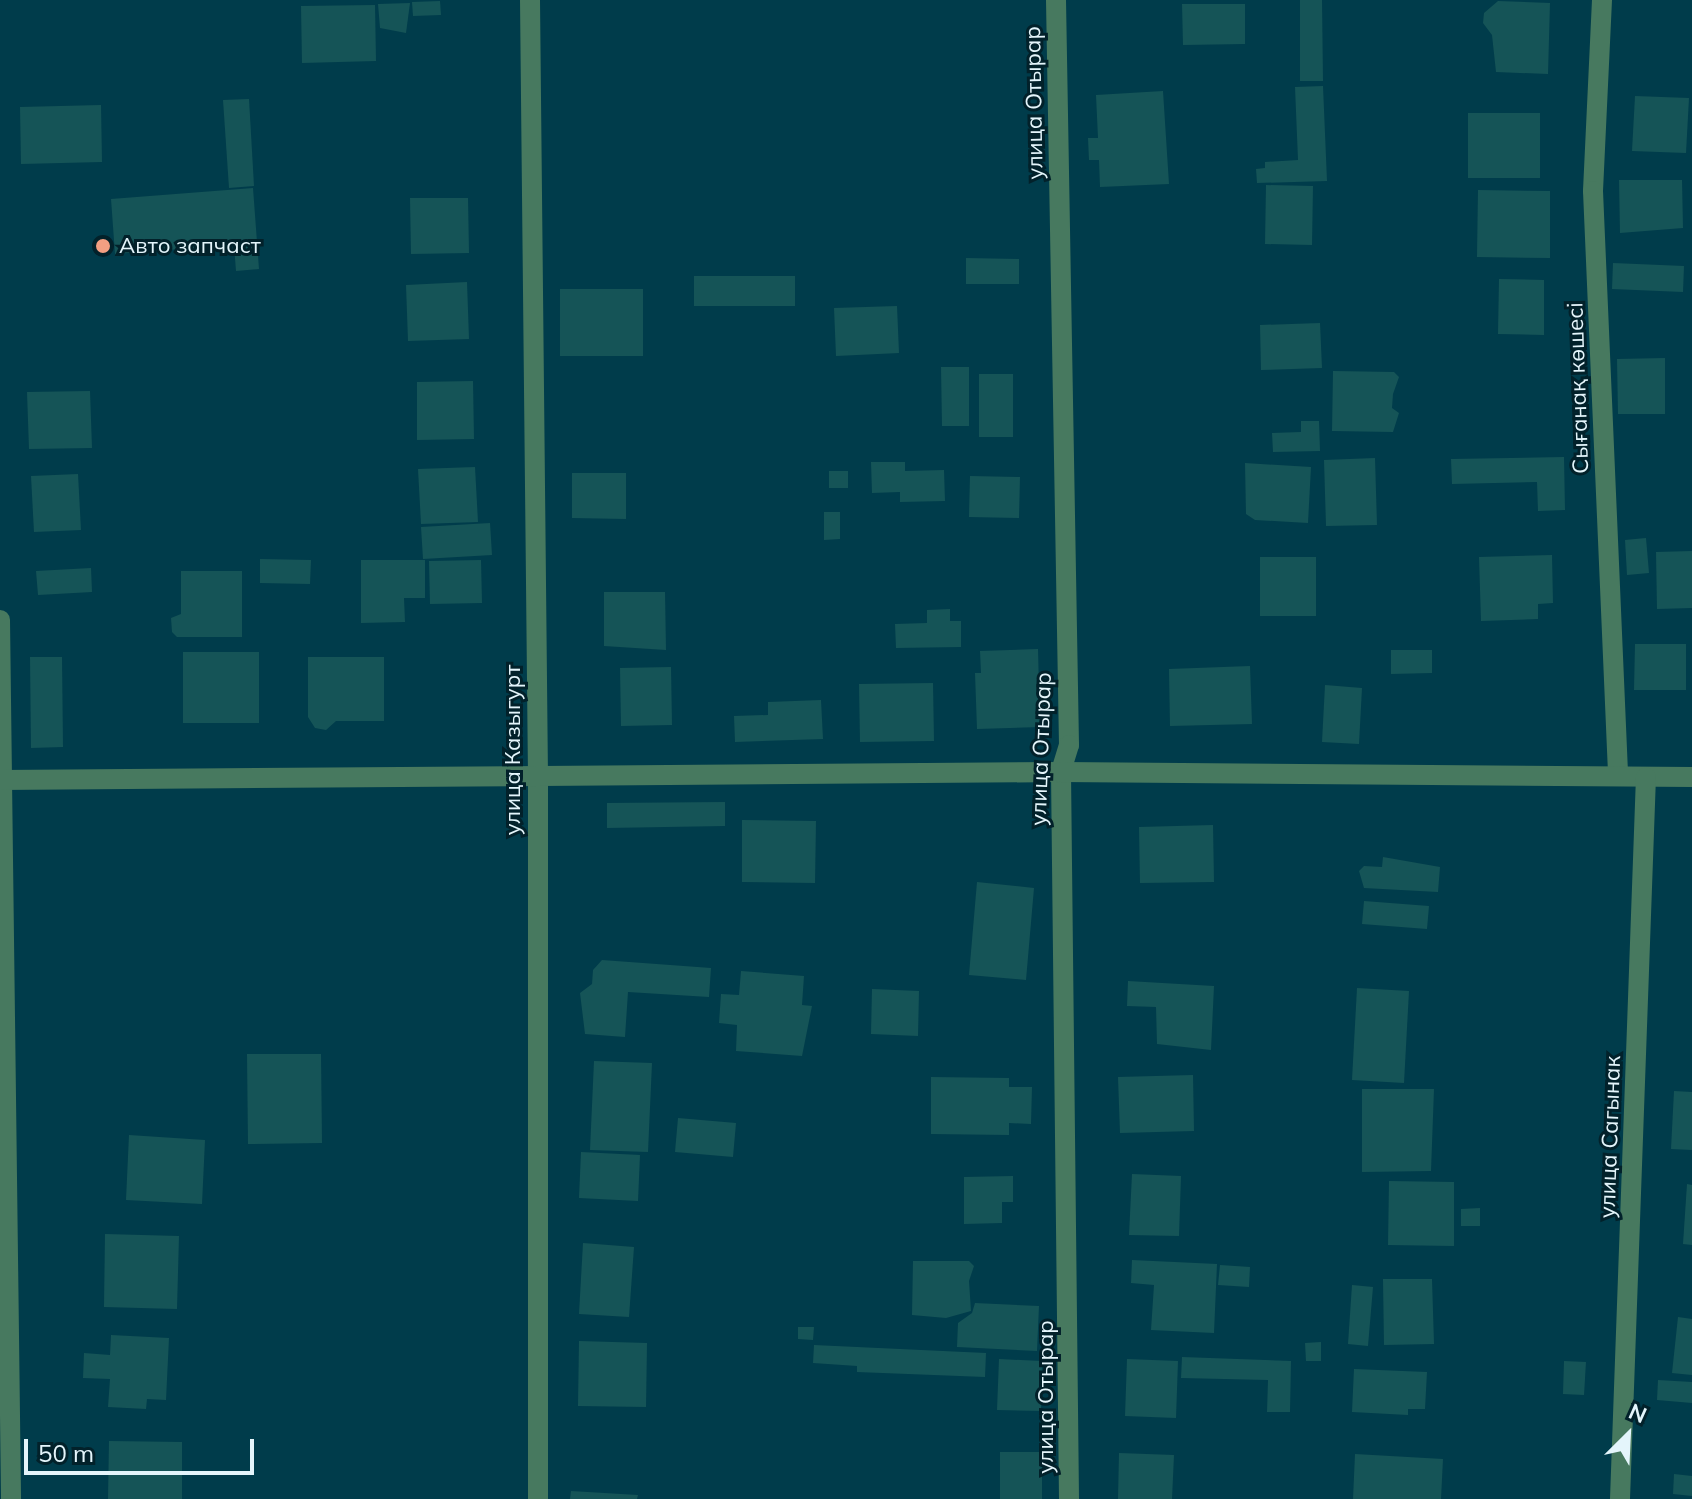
<!DOCTYPE html>
<html>
<head>
<meta charset="utf-8">
<style>
	body { margin:0 }
	#map { position:relative; width:1692px; height:1499px; overflow:hidden; background:#003c4b; font-family:Mulish,sans-serif }
	div>[style] { position:absolute }
	[style*='--x'] { left:calc(var(--x)*1px); top:calc(var(--y)*1px); width:calc(var(--w)*1px); rotate:calc(var(--a)*1deg) }
	.building>* { inset:0; background:#155457 }
	.street>* { height:20px; margin:-10px; padding:0 10px; transform-origin:10px; border-radius:10px; background:#47795f }
	.dots>* { width:22px; height:22px; translate:-50% -50%; box-sizing:border-box; border:4px solid #02212a; border-radius:50% }
	span { translate:-50% -50%; white-space:nowrap; text-align:center; line-height:1.15; -webkit-text-stroke:6px #02212a; paint-order:stroke }
	.street-label { font-size:22px; color:#e4f5fb }
	.poi-label { font-size:22px; color:#e4f5fb }
	.left { translate:0 -50%; text-align:left }
	.north { position:absolute; left:1588px; top:1395px; width:80px; height:80px; -webkit-text-stroke:6px #02212a; paint-order:stroke; rotate:24deg; font-size:22px; font-weight:700; line-height:32px; text-align:center; color:#e4f5fb }
	.north::after { content:''; display:block; margin:auto; width:28px; height:36px; background:#e4f5fb; clip-path:polygon(50% 0,100% 100%,50% 72%,0 100%) }
	.scale { position:absolute; left:24px; top:1439px; width:230px; height:36px; box-sizing:border-box; border:4px solid #e4f5fb; border-top:0; padding-left:10px; font-size:24px; line-height:28px; white-space:nowrap; color:#e4f5fb; -webkit-text-stroke:6px #02212a; paint-order:stroke }
</style>
</head>
<body>
<div id="map">
	<div class="building">
		<div style="clip-path:polygon(1300px 0,1322px 0,1323px 81px,1300px 81px)"></div>
		<div style="clip-path:polygon(440px 1px,441px 15px,413px 16px,412px 2px)"></div>
		<div style="clip-path:polygon(1498px 1px,1550px 3px,1548px 74px,1496px 72px,1492px 35px,1483px 23px,1484px 13px)"></div>
		<div style="clip-path:polygon(410px 3px,406px 33px,380px 28px,378px 4px)"></div>
		<div style="clip-path:polygon(1182px 4px,1245px 4px,1245px 44px,1183px 45px)"></div>
		<div style="clip-path:polygon(375px 5px,376px 61px,302px 63px,301px 6px)"></div>
		<div style="clip-path:polygon(1323px 86px,1327px 181px,1257px 183px,1256px 169px,1265px 168px,1265px 162px,1298px 160px,1295px 87px)"></div>
		<div style="clip-path:polygon(1163px 91px,1169px 184px,1100px 187px,1099px 160px,1089px 160px,1088px 138px,1098px 138px,1096px 95px)"></div>
		<div style="clip-path:polygon(1635px 96px,1689px 98px,1686px 153px,1632px 151px)"></div>
		<div style="clip-path:polygon(249px 99px,254px 186px,229px 188px,223px 100px)"></div>
		<div style="clip-path:polygon(101px 105px,102px 162px,21px 164px,20px 107px)"></div>
		<div style="clip-path:polygon(1468px 113px,1540px 113px,1540px 178px,1468px 178px)"></div>
		<div style="clip-path:polygon(1619px 180px,1682px 180px,1683px 228px,1620px 233px)"></div>
		<div style="clip-path:polygon(1266px 185px,1313px 186px,1312px 245px,1265px 244px)"></div>
		<div style="clip-path:polygon(253px 188px,259px 269px,236px 271px,234px 245px,115px 254px,111px 199px)"></div>
		<div style="clip-path:polygon(1478px 190px,1550px 191px,1550px 258px,1477px 257px)"></div>
		<div style="clip-path:polygon(410px 198px,468px 198px,469px 253px,411px 254px)"></div>
		<div style="clip-path:polygon(966px 258px,1019px 259px,1019px 284px,966px 284px)"></div>
		<div style="clip-path:polygon(1613px 263px,1684px 266px,1683px 292px,1612px 289px)"></div>
		<div style="clip-path:polygon(694px 276px,795px 276px,795px 306px,694px 306px)"></div>
		<div style="clip-path:polygon(1499px 279px,1544px 280px,1544px 335px,1498px 334px)"></div>
		<div style="clip-path:polygon(467px 282px,469px 339px,408px 341px,406px 285px)"></div>
		<div style="clip-path:polygon(560px 289px,643px 289px,643px 356px,560px 356px)"></div>
		<div style="clip-path:polygon(897px 306px,899px 353px,836px 356px,834px 308px)"></div>
		<div style="clip-path:polygon(1320px 323px,1322px 368px,1261px 370px,1260px 325px)"></div>
		<div style="clip-path:polygon(1665px 358px,1665px 414px,1618px 414px,1617px 359px)"></div>
		<div style="clip-path:polygon(941px 367px,969px 367px,969px 426px,942px 426px)"></div>
		<div style="clip-path:polygon(1333px 371px,1394px 372px,1399px 377px,1393px 394px,1392px 408px,1399px 413px,1393px 432px,1332px 431px)"></div>
		<div style="clip-path:polygon(979px 374px,1013px 374px,1013px 437px,979px 437px)"></div>
		<div style="clip-path:polygon(473px 381px,474px 439px,417px 440px,417px 382px)"></div>
		<div style="clip-path:polygon(90px 391px,92px 448px,29px 449px,27px 392px)"></div>
		<div style="clip-path:polygon(1301px 421px,1319px 421px,1320px 451px,1273px 452px,1272px 433px,1301px 432px)"></div>
		<div style="clip-path:polygon(1564px 457px,1565px 510px,1538px 511px,1537px 482px,1452px 484px,1451px 459px)"></div>
		<div style="clip-path:polygon(1375px 458px,1377px 525px,1326px 526px,1324px 460px)"></div>
		<div style="clip-path:polygon(871px 462px,905px 462px,905px 471px,944px 470px,945px 501px,900px 502px,900px 492px,872px 493px)"></div>
		<div style="clip-path:polygon(1245px 463px,1311px 467px,1308px 523px,1255px 520px,1246px 514px)"></div>
		<div style="clip-path:polygon(475px 467px,478px 522px,421px 524px,418px 469px)"></div>
		<div style="clip-path:polygon(829px 471px,848px 471px,848px 488px,829px 488px)"></div>
		<div style="clip-path:polygon(572px 473px,626px 473px,626px 519px,572px 518px)"></div>
		<div style="clip-path:polygon(78px 474px,81px 530px,34px 532px,31px 476px)"></div>
		<div style="clip-path:polygon(970px 476px,1020px 477px,1019px 518px,969px 517px)"></div>
		<div style="clip-path:polygon(824px 512px,840px 512px,840px 539px,824px 540px)"></div>
		<div style="clip-path:polygon(490px 523px,492px 555px,423px 559px,421px 527px)"></div>
		<div style="clip-path:polygon(1646px 538px,1649px 573px,1627px 575px,1625px 540px)"></div>
		<div style="clip-path:polygon(1692px 551px,1692px 608px,1657px 609px,1656px 552px)"></div>
		<div style="clip-path:polygon(1552px 555px,1553px 603px,1538px 604px,1538px 619px,1481px 621px,1479px 557px)"></div>
		<div style="clip-path:polygon(1260px 557px,1316px 557px,1316px 616px,1260px 616px)"></div>
		<div style="clip-path:polygon(260px 559px,311px 560px,310px 584px,260px 583px)"></div>
		<div style="clip-path:polygon(361px 560px,425px 560px,425px 598px,404px 598px,405px 622px,361px 623px)"></div>
		<div style="clip-path:polygon(481px 560px,482px 603px,430px 604px,429px 561px)"></div>
		<div style="clip-path:polygon(91px 568px,92px 592px,38px 595px,36px 571px)"></div>
		<div style="clip-path:polygon(181px 571px,242px 571px,242px 637px,177px 637px,172px 632px,171px 618px,181px 614px)"></div>
		<div style="clip-path:polygon(604px 592px,665px 592px,666px 650px,604px 646px)"></div>
		<div style="clip-path:polygon(950px 609px,950px 621px,961px 621px,961px 647px,896px 648px,895px 624px,927px 623px,927px 610px)"></div>
		<div style="clip-path:polygon(1635px 644px,1686px 644px,1686px 690px,1634px 690px)"></div>
		<div style="clip-path:polygon(1038px 649px,1040px 727px,977px 729px,975px 673px,981px 673px,980px 651px)"></div>
		<div style="clip-path:polygon(1391px 650px,1432px 650px,1432px 673px,1391px 674px)"></div>
		<div style="clip-path:polygon(183px 652px,259px 652px,259px 723px,183px 723px)"></div>
		<div style="clip-path:polygon(30px 657px,62px 657px,63px 747px,31px 748px)"></div>
		<div style="clip-path:polygon(308px 657px,384px 657px,384px 721px,336px 721px,326px 730px,315px 728px,308px 717px)"></div>
		<div style="clip-path:polygon(1250px 666px,1252px 724px,1170px 726px,1169px 669px)"></div>
		<div style="clip-path:polygon(671px 667px,672px 725px,621px 726px,620px 668px)"></div>
		<div style="clip-path:polygon(933px 683px,934px 741px,860px 742px,859px 684px)"></div>
		<div style="clip-path:polygon(1325px 685px,1362px 688px,1359px 744px,1322px 742px)"></div>
		<div style="clip-path:polygon(821px 700px,823px 739px,735px 742px,734px 716px,768px 715px,768px 702px)"></div>
		<div style="clip-path:polygon(725px 802px,725px 826px,607px 828px,607px 803px)"></div>
		<div style="clip-path:polygon(742px 820px,816px 821px,815px 883px,742px 882px)"></div>
		<div style="clip-path:polygon(1213px 825px,1214px 882px,1140px 883px,1139px 827px)"></div>
		<div style="clip-path:polygon(1383px 857px,1440px 867px,1438px 892px,1364px 888px,1359px 871px,1364px 866px,1382px 867px)"></div>
		<div style="clip-path:polygon(977px 882px,1034px 888px,1026px 980px,969px 975px)"></div>
		<div style="clip-path:polygon(1364px 901px,1429px 906px,1427px 929px,1362px 924px)"></div>
		<div style="clip-path:polygon(602px 960px,711px 968px,709px 997px,628px 992px,625px 1037px,585px 1034px,580px 993px,592px 984px,593px 970px)"></div>
		<div style="clip-path:polygon(741px 971px,804px 976px,802px 1005px,812px 1006px,802px 1056px,736px 1051px,737px 1025px,719px 1023px,721px 994px,739px 995px)"></div>
		<div style="clip-path:polygon(1128px 981px,1214px 986px,1211px 1050px,1157px 1044px,1156px 1007px,1127px 1006px)"></div>
		<div style="clip-path:polygon(1357px 988px,1409px 991px,1404px 1083px,1352px 1080px)"></div>
		<div style="clip-path:polygon(872px 989px,919px 991px,918px 1036px,871px 1034px)"></div>
		<div style="clip-path:polygon(247px 1054px,321px 1054px,322px 1143px,248px 1144px)"></div>
		<div style="clip-path:polygon(594px 1061px,652px 1063px,648px 1152px,590px 1150px)"></div>
		<div style="clip-path:polygon(1193px 1075px,1194px 1131px,1120px 1133px,1118px 1077px)"></div>
		<div style="clip-path:polygon(931px 1077px,1009px 1078px,1009px 1087px,1032px 1087px,1031px 1124px,1009px 1123px,1009px 1135px,931px 1134px)"></div>
		<div style="clip-path:polygon(1362px 1089px,1434px 1089px,1431px 1171px,1362px 1172px)"></div>
		<div style="clip-path:polygon(1674px 1091px,1692px 1092px,1692px 1150px,1671px 1149px)"></div>
		<div style="clip-path:polygon(678px 1118px,736px 1123px,733px 1157px,675px 1152px)"></div>
		<div style="clip-path:polygon(129px 1135px,205px 1140px,202px 1204px,126px 1200px)"></div>
		<div style="clip-path:polygon(581px 1152px,640px 1155px,638px 1201px,579px 1198px)"></div>
		<div style="clip-path:polygon(1132px 1174px,1181px 1176px,1179px 1236px,1129px 1235px)"></div>
		<div style="clip-path:polygon(1013px 1176px,1013px 1202px,1002px 1202px,1002px 1223px,964px 1224px,964px 1177px)"></div>
		<div style="clip-path:polygon(1389px 1181px,1454px 1182px,1454px 1246px,1388px 1245px)"></div>
		<div style="clip-path:polygon(1687px 1184px,1692px 1185px,1692px 1245px,1683px 1244px)"></div>
		<div style="clip-path:polygon(1480px 1208px,1480px 1226px,1461px 1226px,1461px 1209px)"></div>
		<div style="clip-path:polygon(105px 1234px,179px 1236px,177px 1309px,104px 1307px)"></div>
		<div style="clip-path:polygon(583px 1243px,634px 1247px,629px 1317px,579px 1314px)"></div>
		<div style="clip-path:polygon(1132px 1260px,1217px 1264px,1214px 1333px,1151px 1330px,1154px 1285px,1131px 1283px)"></div>
		<div style="clip-path:polygon(913px 1261px,969px 1261px,974px 1266px,969px 1281px,971px 1311px,946px 1318px,912px 1315px)"></div>
		<div style="clip-path:polygon(1220px 1265px,1250px 1267px,1249px 1287px,1218px 1285px)"></div>
		<div style="clip-path:polygon(1383px 1279px,1432px 1279px,1434px 1344px,1384px 1345px)"></div>
		<div style="clip-path:polygon(1352px 1285px,1373px 1287px,1368px 1346px,1348px 1344px)"></div>
		<div style="clip-path:polygon(975px 1303px,1039px 1306px,1037px 1351px,957px 1347px,958px 1323px,972px 1313px)"></div>
		<div style="clip-path:polygon(1678px 1317px,1692px 1319px,1692px 1375px,1672px 1373px)"></div>
		<div style="clip-path:polygon(798px 1327px,814px 1327px,813px 1340px,798px 1339px)"></div>
		<div style="clip-path:polygon(111px 1335px,169px 1338px,166px 1400px,147px 1399px,146px 1409px,108px 1407px,110px 1379px,83px 1378px,84px 1353px,110px 1355px)"></div>
		<div style="clip-path:polygon(579px 1341px,647px 1343px,646px 1407px,578px 1406px)"></div>
		<div style="clip-path:polygon(1321px 1342px,1321px 1361px,1306px 1361px,1305px 1343px)"></div>
		<div style="clip-path:polygon(814px 1345px,986px 1353px,985px 1377px,857px 1372px,857px 1366px,813px 1363px)"></div>
		<div style="clip-path:polygon(1182px 1357px,1291px 1361px,1290px 1412px,1267px 1412px,1268px 1380px,1181px 1378px)"></div>
		<div style="clip-path:polygon(999px 1359px,1042px 1361px,1041px 1411px,997px 1410px)"></div>
		<div style="clip-path:polygon(1127px 1359px,1178px 1361px,1176px 1418px,1125px 1416px)"></div>
		<div style="clip-path:polygon(1564px 1361px,1586px 1362px,1584px 1395px,1563px 1394px)"></div>
		<div style="clip-path:polygon(1354px 1369px,1427px 1372px,1425px 1409px,1408px 1409px,1408px 1415px,1352px 1412px)"></div>
		<div style="clip-path:polygon(1658px 1380px,1692px 1382px,1692px 1403px,1657px 1400px)"></div>
		<div style="clip-path:polygon(109px 1441px,182px 1442px,182px 1499px,108px 1499px)"></div>
		<div style="clip-path:polygon(1000px 1452px,1042px 1452px,1042px 1499px,1000px 1499px)"></div>
		<div style="clip-path:polygon(1119px 1453px,1174px 1455px,1172px 1499px,1118px 1499px)"></div>
		<div style="clip-path:polygon(1355px 1454px,1443px 1459px,1441px 1499px,1353px 1499px)"></div>
		<div style="clip-path:polygon(1674px 1474px,1692px 1476px,1692px 1496px,1673px 1494px)"></div>
		<div style="clip-path:polygon(571px 1491px,638px 1495px,637px 1499px,570px 1499px)"></div>
	</div>
	<div class="street">
		<div style="--x:530;--y:0;--w:776;--a:89.41"></div>
		<div style="--x:538;--y:776;--w:723;--a:90"></div>
		<div style="--x:1056;--y:0;--w:745;--a:89"></div>
		<div style="--x:1069;--y:745;--w:28;--a:107"></div>
		<div style="--x:1061;--y:772;--w:727;--a:89.37"></div>
		<div style="--x:1602;--y:0;--w:191;--a:92.7"></div>
		<div style="--x:1593;--y:191;--w:583;--a:87.54"></div>
		<div style="--x:0;--y:620;--w:879;--a:89.28"></div>
		<div style="--x:0;--y:780;--w:1061;--a:-0.43"></div>
		<div style="--x:1061;--y:772;--w:631;--a:0.45"></div>
		<div style="--x:1620;--y:1499;--w:722;--a:-87.94"></div>
	</div>
	<div class="dots">
		<div style="left:103px;top:246px;background:#f39f82"></div>
	</div>
	<div class="street-label">
		<span style="left:1034px;top:103px;rotate:-91deg">улица Отырар</span>
		<span style="left:1578px;top:388px;rotate:-92deg">Сығанақ көшесі</span>
		<span style="left:1041px;top:749px;rotate:-88deg">улица Отырар</span>
		<span style="left:513px;top:750px;rotate:-90deg">улица Казыгурт</span>
		<span style="left:1610px;top:1137px;rotate:-88deg">улица Сагынак</span>
		<span style="left:1046px;top:1397px;rotate:-90deg">улица Отырар</span>
	</div>
	<div class="poi-label">
		<span class="left" style="left:119px;top:246px">Авто запчаст</span>
	</div>
	<div class="north">N</div>
	<div class="scale">50 m</div>
</div>
</body>
</html>
